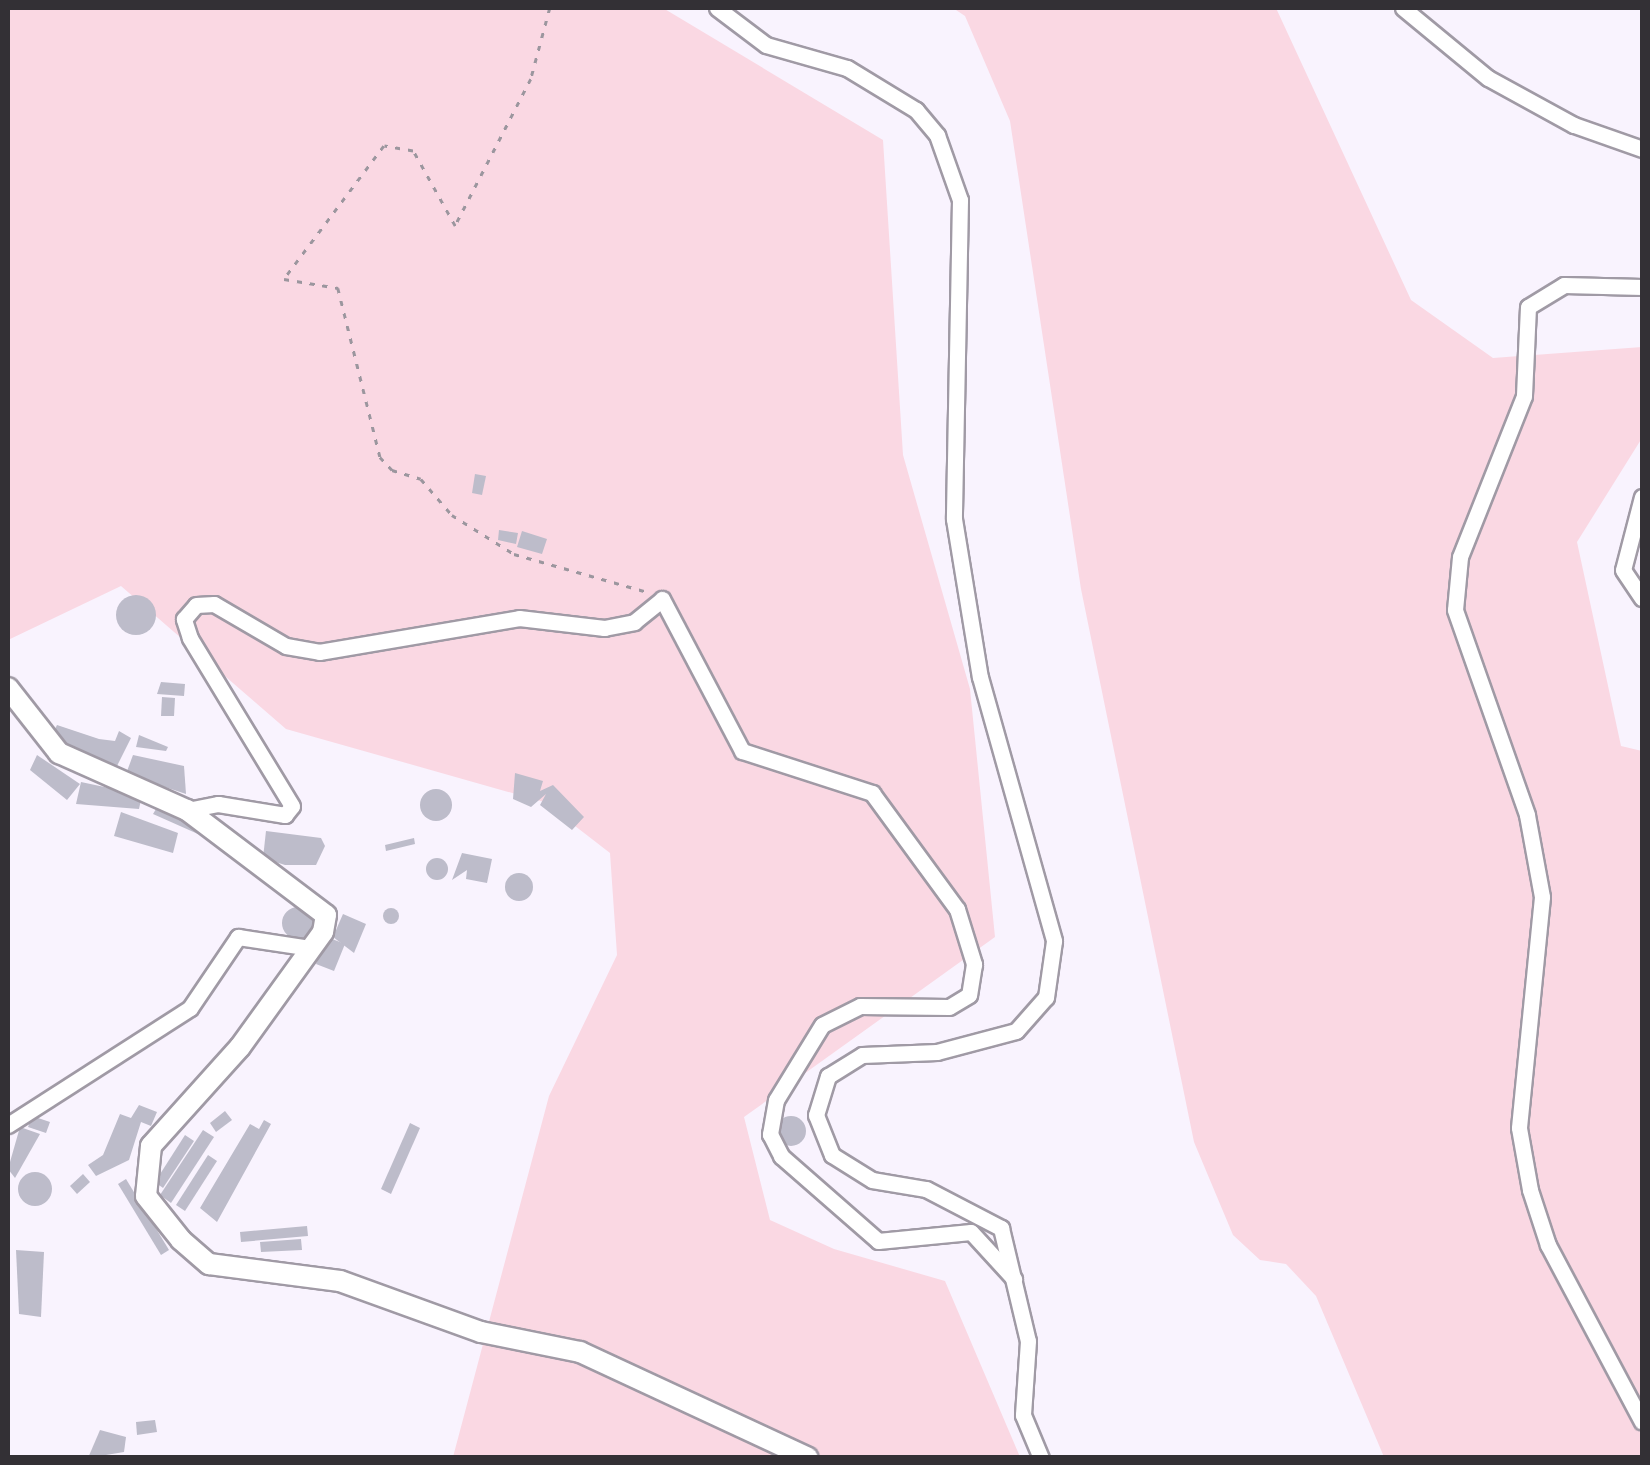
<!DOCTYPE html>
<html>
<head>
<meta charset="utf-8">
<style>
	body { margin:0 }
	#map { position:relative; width:1650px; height:1465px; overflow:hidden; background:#f9f3fe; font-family:Rubik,sans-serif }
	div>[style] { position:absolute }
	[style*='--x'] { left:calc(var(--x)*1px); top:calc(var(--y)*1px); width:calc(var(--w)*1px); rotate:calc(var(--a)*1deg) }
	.green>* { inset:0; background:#fad8e3 }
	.building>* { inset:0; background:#bdbcca }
	.round { border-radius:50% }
	.path>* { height:2.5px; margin-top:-1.25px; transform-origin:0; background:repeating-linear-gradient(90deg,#9b969e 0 5px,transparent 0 13px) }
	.roads { filter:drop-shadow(2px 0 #a09aa5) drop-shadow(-2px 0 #a09aa5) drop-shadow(0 2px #a09aa5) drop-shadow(0 -2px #a09aa5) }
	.minor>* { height:15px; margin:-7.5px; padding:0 7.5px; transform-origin:7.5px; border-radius:7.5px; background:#fff }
	.secondary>* { height:20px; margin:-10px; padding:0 10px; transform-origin:10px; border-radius:10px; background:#fff }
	span { translate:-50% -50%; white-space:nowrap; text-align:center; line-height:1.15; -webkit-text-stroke:10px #f9f3fe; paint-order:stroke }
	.frame { position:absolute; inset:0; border:10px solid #333035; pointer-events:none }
</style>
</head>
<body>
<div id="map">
	<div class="green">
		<div style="clip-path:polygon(8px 8px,663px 8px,883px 140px,903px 455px,970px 689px,995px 937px,744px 1117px,770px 1220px,834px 1249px,945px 1281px,1020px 1457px,453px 1457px,549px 1096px,617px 955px,610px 853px,544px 802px,286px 729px,121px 586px,8px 640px)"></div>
		<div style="clip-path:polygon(953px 8px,1276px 8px,1411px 300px,1493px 358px,1642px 347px,1642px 438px,1577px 542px,1621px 746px,1642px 751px,1642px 1457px,1384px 1457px,1316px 1296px,1286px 1264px,1260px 1260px,1233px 1235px,1194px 1142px,1081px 589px,1010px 121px,965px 16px)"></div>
	</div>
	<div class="building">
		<div style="clip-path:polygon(475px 474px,486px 476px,482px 495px,472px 493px)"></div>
		<div style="clip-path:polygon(499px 530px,518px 533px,516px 544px,498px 540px)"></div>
		<div style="clip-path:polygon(522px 531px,547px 539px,542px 554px,517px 547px)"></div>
		<div class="round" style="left:116px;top:595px;width:40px;height:40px"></div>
		<div style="clip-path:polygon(161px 682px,185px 684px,184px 696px,157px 694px)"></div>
		<div style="clip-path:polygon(162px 697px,175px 698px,174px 716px,161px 716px)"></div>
		<div style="clip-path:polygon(57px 725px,99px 739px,115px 741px,119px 731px,131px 738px,116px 768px,50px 739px)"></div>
		<div style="clip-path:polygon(139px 735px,168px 747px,166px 751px,136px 747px)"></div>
		<div style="clip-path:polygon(37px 755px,80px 784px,67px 800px,30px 770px)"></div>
		<div style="clip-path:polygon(133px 755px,184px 766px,186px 794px,126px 774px)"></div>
		<div style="clip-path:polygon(515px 773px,543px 781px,540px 791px,553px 785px,584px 817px,572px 830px,540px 805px,546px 794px,531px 807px,513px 799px)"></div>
		<div style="clip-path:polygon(81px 782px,142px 795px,139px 809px,76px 804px)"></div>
		<div class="round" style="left:420px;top:789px;width:32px;height:32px"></div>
		<div style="clip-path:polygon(159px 804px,200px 827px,198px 834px,153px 814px)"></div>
		<div style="clip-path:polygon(121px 812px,178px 833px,173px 853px,114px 836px)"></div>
		<div style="clip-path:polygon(266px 831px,321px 838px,325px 846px,316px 865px,285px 865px,263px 858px)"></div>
		<div style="clip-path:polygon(414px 838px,415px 844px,386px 851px,385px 845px)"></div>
		<div style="clip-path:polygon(462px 853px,492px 859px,487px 883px,466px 879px,467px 870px,452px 880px)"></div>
		<div class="round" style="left:426px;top:858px;width:22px;height:22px"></div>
		<div class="round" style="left:505px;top:873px;width:28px;height:28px"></div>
		<div class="round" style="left:282px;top:907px;width:32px;height:32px"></div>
		<div class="round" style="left:383px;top:908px;width:16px;height:16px"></div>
		<div style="clip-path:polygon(343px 914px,366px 924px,354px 953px,333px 937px)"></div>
		<div style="clip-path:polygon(327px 937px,345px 944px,334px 971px,316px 964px)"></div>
		<div style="clip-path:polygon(139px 1105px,157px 1112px,151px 1126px,141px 1122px,129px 1160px,96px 1176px,88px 1165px,103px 1155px,120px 1114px,131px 1118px)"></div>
		<div style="clip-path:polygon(225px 1111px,232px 1120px,216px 1132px,210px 1123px)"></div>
		<div style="clip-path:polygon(32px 1116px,50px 1122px,46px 1133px,28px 1127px)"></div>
		<div class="round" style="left:776px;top:1116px;width:30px;height:30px"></div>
		<div style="clip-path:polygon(264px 1120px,271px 1124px,217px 1222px,200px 1208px,250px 1124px,259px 1129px)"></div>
		<div style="clip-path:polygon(410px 1123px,420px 1128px,391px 1194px,381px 1189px)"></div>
		<div style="clip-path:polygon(20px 1127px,40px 1134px,15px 1178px,8px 1169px)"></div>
		<div style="clip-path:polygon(203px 1130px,214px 1137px,171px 1203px,160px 1195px)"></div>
		<div style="clip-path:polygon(185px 1135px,194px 1141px,163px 1188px,155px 1182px)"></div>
		<div style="clip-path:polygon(208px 1155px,217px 1161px,185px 1211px,176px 1205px)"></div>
		<div class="round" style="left:18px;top:1172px;width:34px;height:34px"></div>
		<div style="clip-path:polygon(83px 1174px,90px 1182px,77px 1194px,70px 1186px)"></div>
		<div style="clip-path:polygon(126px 1179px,169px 1250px,161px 1255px,118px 1184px)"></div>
		<div style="clip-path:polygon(307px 1226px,308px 1236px,241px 1242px,240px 1232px)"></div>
		<div style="clip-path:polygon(301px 1239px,302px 1250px,261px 1252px,260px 1242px)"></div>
		<div style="clip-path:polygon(16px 1250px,44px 1252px,41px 1317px,19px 1314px)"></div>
		<div style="clip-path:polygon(155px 1420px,157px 1432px,137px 1435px,136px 1422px)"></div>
		<div style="clip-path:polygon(100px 1430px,126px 1437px,124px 1452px,88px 1458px)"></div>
	</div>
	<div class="path">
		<div style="--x:550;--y:8;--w:73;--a:105"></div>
		<div style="--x:531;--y:79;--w:165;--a:117.3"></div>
		<div style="--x:455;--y:226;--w:86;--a:-119.2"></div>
		<div style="--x:413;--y:151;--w:29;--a:-170"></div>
		<div style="--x:384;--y:146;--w:166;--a:126.9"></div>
		<div style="--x:284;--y:279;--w:55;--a:9.5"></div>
		<div style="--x:338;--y:288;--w:174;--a:76"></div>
		<div style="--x:380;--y:457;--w:18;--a:47"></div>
		<div style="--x:392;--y:470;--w:30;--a:17"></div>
		<div style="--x:421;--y:479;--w:48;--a:49.3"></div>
		<div style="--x:452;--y:515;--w:73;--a:32.2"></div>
		<div style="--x:514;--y:554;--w:138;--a:15.9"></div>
	</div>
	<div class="roads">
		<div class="minor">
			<div style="--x:717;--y:8;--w:61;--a:37.1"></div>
			<div style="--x:766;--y:45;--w:84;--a:15.9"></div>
			<div style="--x:847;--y:68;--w:81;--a:31.3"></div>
			<div style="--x:916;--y:110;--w:33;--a:50"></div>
			<div style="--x:937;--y:135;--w:69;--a:70.5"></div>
			<div style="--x:960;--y:200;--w:319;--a:91.1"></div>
			<div style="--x:954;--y:519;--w:160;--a:80.7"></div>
			<div style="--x:980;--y:677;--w:274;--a:74.3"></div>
			<div style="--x:1054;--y:941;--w:57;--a:98.1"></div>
			<div style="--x:1046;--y:997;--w:45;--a:131.4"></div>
			<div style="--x:1016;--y:1031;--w:82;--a:165.1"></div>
			<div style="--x:937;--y:1052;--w:75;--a:177.7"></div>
			<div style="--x:862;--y:1055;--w:40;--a:148"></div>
			<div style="--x:828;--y:1076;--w:41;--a:107.1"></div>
			<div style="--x:816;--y:1115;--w:43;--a:68.2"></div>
			<div style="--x:832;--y:1155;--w:47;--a:32"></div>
			<div style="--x:872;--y:1180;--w:55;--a:9.5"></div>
			<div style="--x:926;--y:1189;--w:85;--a:27.5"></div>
			<div style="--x:1001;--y:1228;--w:116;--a:76.6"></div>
			<div style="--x:1028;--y:1341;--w:74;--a:93.9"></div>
			<div style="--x:1023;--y:1415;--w:47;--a:67.3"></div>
			<div style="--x:1403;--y:8;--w:110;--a:39.5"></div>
			<div style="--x:1488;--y:78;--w:98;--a:28.7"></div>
			<div style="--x:1574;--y:125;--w:72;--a:19.4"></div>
			<div style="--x:1642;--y:287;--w:78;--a:-178.5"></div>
			<div style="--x:1564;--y:285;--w:42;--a:148.6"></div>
			<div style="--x:1528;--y:307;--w:89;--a:92.6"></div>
			<div style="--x:1524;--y:396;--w:173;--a:111.7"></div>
			<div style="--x:1460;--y:557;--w:53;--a:95.4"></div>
			<div style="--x:1455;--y:610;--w:217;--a:70.6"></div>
			<div style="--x:1527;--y:815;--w:83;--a:79.6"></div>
			<div style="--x:1542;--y:897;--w:232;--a:95.7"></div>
			<div style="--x:1519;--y:1128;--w:63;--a:79.9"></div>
			<div style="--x:1530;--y:1190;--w:58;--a:71.9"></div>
			<div style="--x:1548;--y:1245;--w:200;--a:62"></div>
			<div style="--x:1642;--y:497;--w:75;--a:104.6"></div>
			<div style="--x:1623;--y:570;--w:34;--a:56"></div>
			<div style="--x:187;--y:810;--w:32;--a:-11"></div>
			<div style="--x:218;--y:804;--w:68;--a:9.3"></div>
			<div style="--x:285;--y:815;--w:11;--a:-52"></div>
			<div style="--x:292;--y:806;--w:197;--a:-121.3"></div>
			<div style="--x:190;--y:638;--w:20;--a:-108"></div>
			<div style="--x:184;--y:619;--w:18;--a:-49"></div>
			<div style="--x:196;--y:605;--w:18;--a:-3"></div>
			<div style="--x:214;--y:604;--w:83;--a:30.3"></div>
			<div style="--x:286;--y:646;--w:34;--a:10"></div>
			<div style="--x:319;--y:652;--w:203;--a:-9.6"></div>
			<div style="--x:519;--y:618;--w:86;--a:6.7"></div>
			<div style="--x:604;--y:628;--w:31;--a:-11"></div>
			<div style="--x:634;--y:622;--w:36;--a:-39"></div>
			<div style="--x:662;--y:599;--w:172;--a:62.2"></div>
			<div style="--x:742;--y:751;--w:137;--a:17.9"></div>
			<div style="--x:872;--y:793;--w:144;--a:53.8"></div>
			<div style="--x:957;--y:909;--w:58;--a:72.8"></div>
			<div style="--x:974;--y:964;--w:31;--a:99"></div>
			<div style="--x:969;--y:995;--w:23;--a:149"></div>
			<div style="--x:949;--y:1007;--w:89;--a:-179.4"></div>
			<div style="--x:860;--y:1006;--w:42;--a:153.4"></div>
			<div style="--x:822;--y:1025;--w:88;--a:121.5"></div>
			<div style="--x:776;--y:1100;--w:35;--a:100"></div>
			<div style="--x:770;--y:1134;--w:25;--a:63"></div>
			<div style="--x:781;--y:1156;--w:129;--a:41.2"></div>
			<div style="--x:878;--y:1241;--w:93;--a:-5.5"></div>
			<div style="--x:971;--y:1232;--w:64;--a:47.5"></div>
			<div style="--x:8;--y:1125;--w:216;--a:-32.7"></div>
			<div style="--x:190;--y:1008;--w:86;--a:-55.9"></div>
			<div style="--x:238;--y:937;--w:74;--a:8.6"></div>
		</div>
		<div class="secondary">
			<div style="--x:8;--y:688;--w:83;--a:51.9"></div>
			<div style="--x:59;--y:753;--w:140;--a:24"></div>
			<div style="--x:187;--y:810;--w:174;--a:37.1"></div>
			<div style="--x:326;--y:915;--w:17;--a:100"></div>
			<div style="--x:323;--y:932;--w:142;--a:125.8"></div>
			<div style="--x:240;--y:1047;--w:133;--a:132"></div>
			<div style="--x:151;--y:1146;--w:50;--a:95.7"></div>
			<div style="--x:146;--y:1196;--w:56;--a:51.5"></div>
			<div style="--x:181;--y:1240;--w:37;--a:41"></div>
			<div style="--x:209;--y:1264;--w:132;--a:7.4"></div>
			<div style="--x:340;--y:1281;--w:150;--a:19.9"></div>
			<div style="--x:481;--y:1332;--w:101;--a:11.4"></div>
			<div style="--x:580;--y:1352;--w:251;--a:24.9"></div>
		</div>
	</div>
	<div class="frame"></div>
</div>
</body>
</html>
